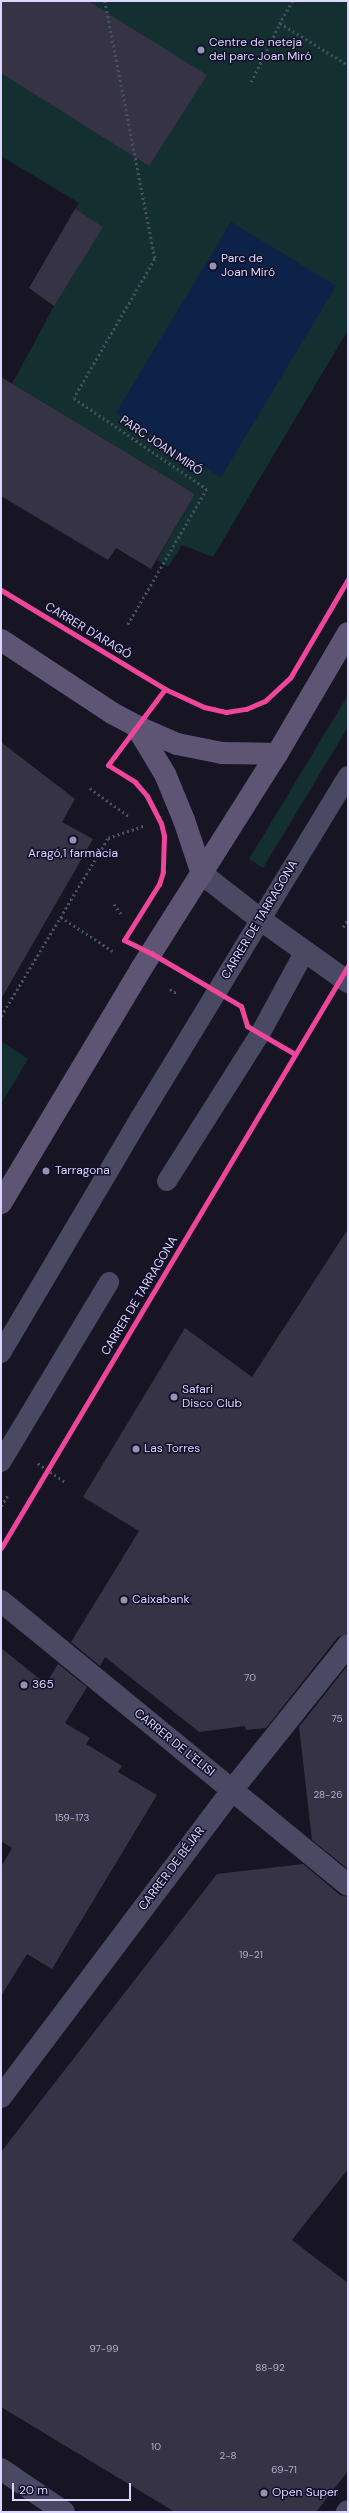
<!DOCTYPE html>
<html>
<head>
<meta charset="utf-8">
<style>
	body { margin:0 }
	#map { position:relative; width:349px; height:2513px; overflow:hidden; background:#171523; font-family:"DM Sans",sans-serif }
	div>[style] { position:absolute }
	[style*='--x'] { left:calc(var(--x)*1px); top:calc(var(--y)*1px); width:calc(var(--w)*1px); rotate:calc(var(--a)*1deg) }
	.green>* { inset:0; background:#132f2f }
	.water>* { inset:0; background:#0c2248 }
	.building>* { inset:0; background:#353345 }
	.path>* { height:2.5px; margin-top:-1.25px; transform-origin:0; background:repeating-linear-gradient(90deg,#455261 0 2px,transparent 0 5px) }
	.service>* { height:20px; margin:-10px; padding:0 10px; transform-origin:10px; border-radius:10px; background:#4a4964 }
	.minor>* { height:22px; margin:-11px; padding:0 11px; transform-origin:11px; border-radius:11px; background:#4a4964 }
	.primary>* { height:22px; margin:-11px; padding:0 11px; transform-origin:11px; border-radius:11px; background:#5e5474 }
	.cycleway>* { height:5px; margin:-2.5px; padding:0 2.5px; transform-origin:2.5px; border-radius:2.5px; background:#ed469a }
	.dots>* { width:11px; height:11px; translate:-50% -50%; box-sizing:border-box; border:2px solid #130f29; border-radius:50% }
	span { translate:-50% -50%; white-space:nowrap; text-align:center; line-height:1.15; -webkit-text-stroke:3px #130f29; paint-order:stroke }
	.number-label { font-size:10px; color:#b2aed0 }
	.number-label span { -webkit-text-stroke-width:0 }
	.poi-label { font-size:12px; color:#dbd7ff }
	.left { translate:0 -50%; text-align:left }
	.street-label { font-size:12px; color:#dbd7ff }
	.frame { position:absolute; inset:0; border:2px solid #dbd7ff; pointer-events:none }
	.scale { position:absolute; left:12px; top:2483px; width:119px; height:18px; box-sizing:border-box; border:2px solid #dbd7ff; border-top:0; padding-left:5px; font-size:12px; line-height:14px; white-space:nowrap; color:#dbd7ff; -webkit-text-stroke:3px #130f29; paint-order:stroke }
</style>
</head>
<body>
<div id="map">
	<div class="green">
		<div style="clip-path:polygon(1px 1px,348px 1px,348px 330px,213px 557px,182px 545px,168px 567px,157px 560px,195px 494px,12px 384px,54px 306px,75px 209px,79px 203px,1px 156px)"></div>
		<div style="clip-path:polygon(348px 695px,348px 727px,263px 868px,249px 859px)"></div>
		<div style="clip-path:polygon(1px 1041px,28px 1059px,1px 1104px)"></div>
	</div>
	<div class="water">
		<div style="clip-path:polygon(231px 222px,336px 286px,221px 477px,116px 413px)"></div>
	</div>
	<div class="building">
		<div style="clip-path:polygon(1px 1px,88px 1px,207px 75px,149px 166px,1px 73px)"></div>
		<div style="clip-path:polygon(75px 209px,103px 227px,54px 306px,29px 288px)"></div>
		<div style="clip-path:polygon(1px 377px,195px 494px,151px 569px,116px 548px,108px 560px,1px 496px)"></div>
		<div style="clip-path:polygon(1px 742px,75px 799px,62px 822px,93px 839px,1px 999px)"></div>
		<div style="clip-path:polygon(348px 1229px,348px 1633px,338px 1637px,266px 1728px,246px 1730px,245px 1726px,199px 1732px,105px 1657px,100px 1666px,71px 1642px,139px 1531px,83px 1497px,185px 1328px,252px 1377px)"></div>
		<div style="clip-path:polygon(1px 1648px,46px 1684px,58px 1664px,87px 1687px,65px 1723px,90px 1738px,86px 1744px,122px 1766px,118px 1772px,157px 1795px,52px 1969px,27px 1954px,1px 1996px,1px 1867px,12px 1848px,1px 1841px)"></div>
		<div style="clip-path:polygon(348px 1665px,348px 1869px,312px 1840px,299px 1727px)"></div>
		<div style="clip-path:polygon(303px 1864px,340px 1895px,348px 1897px,348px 2169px,292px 2240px,348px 2283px,348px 2471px,316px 2512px,175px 2512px,1px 2407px,1px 2152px,217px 1874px)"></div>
	</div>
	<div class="path">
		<div style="--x:105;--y:1;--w:263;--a:79"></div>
		<div style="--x:155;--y:259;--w:161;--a:120.2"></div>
		<div style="--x:74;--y:398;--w:161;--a:34.4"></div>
		<div style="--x:207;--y:489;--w:157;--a:120.2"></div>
		<div style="--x:293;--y:1;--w:26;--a:121"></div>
		<div style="--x:280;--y:23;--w:80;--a:31.7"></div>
		<div style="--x:251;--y:82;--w:66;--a:-63.8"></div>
		<div style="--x:90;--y:788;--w:49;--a:35.9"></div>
		<div style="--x:114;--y:904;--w:15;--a:53"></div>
		<div style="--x:61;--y:917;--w:62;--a:33.2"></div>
		<div style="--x:343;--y:927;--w:9;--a:-58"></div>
		<div style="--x:170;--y:989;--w:9;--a:32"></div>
		<div style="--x:1;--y:1016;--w:208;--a:-59"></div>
		<div style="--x:108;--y:838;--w:40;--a:-18.9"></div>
		<div style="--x:38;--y:1463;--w:33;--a:35"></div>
		<div style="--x:1;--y:1506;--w:15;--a:-58"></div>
	</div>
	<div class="service">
		<div style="--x:167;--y:1181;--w:174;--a:-57.7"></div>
		<div style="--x:260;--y:1034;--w:94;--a:-61.5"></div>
		<div style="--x:1;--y:1353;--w:273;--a:-59.4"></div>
		<div style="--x:140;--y:1118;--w:400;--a:-58.7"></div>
		<div style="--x:1;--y:1462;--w:210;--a:-59"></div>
	</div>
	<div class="minor">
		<div style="--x:202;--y:874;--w:75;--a:37.9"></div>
		<div style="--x:261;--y:920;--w:107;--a:35.5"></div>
		<div style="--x:1;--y:1601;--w:448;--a:39.3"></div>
		<div style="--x:1;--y:2097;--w:384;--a:-53"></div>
		<div style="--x:232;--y:1790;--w:186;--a:-51.3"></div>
		<div style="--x:1;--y:2469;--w:76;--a:34.3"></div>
		<div style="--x:347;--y:2512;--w:1;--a:-45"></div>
	</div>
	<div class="primary">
		<div style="--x:1;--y:640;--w:133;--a:33.3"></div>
		<div style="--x:112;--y:713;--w:27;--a:28"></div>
		<div style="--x:136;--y:726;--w:45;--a:23.7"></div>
		<div style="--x:177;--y:744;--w:46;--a:11.3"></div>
		<div style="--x:222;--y:753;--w:55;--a:1"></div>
		<div style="--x:136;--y:726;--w:56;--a:58.9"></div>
		<div style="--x:165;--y:774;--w:50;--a:67.6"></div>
		<div style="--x:184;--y:820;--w:57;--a:71.6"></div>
		<div style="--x:1;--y:1203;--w:273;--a:-59.1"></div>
		<div style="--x:141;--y:969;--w:254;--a:-57.7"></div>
		<div style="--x:277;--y:754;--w:140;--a:-59.6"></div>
	</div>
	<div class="cycleway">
		<div style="--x:1;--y:590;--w:192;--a:31.1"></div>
		<div style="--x:165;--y:689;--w:43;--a:24.8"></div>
		<div style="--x:204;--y:707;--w:23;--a:13"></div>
		<div style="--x:226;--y:712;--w:20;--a:-9"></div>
		<div style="--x:246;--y:709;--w:21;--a:-23"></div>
		<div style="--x:265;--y:701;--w:34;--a:-43"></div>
		<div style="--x:290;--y:678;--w:115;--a:-59.6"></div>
		<div style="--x:165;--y:689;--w:95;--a:126.9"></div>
		<div style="--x:108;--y:765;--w:32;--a:32"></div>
		<div style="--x:135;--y:782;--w:18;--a:49"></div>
		<div style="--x:147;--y:796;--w:30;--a:63"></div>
		<div style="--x:161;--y:823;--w:13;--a:77"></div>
		<div style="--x:164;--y:836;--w:36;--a:92"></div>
		<div style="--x:163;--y:872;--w:13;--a:108"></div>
		<div style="--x:159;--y:884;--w:66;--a:122"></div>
		<div style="--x:124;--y:940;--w:30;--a:26"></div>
		<div style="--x:151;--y:953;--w:104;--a:30.5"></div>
		<div style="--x:241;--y:1006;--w:21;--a:73"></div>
		<div style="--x:247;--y:1026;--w:56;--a:30.3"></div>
		<div style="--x:1;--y:1548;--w:678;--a:-59.2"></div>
	</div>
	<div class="dots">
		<div style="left:201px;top:50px;background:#9693b2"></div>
		<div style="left:213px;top:266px;background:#9693b2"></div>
		<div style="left:73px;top:840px;background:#9693b2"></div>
		<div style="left:46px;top:1171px;background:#9693b2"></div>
		<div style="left:174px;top:1397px;background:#9693b2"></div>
		<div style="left:136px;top:1449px;background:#9693b2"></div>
		<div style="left:124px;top:1600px;background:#9693b2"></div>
		<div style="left:24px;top:1685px;background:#9693b2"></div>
		<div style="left:264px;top:2493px;background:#9693b2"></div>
	</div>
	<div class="number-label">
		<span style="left:250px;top:1678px">70</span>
		<span style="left:337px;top:1719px">75</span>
		<span style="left:328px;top:1795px">28-26</span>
		<span style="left:72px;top:1818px">159-173</span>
		<span style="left:251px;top:1955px">19-21</span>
		<span style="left:104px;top:2349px">97-99</span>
		<span style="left:270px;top:2368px">88-92</span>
		<span style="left:156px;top:2447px">10</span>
		<span style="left:228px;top:2456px">2-8</span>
		<span style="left:284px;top:2470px">69-71</span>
	</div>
	<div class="poi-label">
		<span class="left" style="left:209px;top:50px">Centre de neteja<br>del parc Joan Miró</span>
		<span class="left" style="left:221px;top:266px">Parc de<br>Joan Miró</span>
		<span style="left:73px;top:854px">Aragó,1 farmàcia</span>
		<span class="left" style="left:55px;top:1171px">Tarragona</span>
		<span class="left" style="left:182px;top:1397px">Safari<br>Disco Club</span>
		<span class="left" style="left:144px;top:1449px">Las Torres</span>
		<span class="left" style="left:132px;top:1600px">Caixabank</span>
		<span class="left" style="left:32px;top:1685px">365</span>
		<span class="left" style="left:272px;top:2493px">Open Super</span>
	</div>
	<div class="street-label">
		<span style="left:161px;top:446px;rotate:34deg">PARC JOAN MIRÓ</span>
		<span style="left:88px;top:631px;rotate:31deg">CARRER D'ARAGÓ</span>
		<span style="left:260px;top:920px;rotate:-59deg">CARRER DE TARRAGONA</span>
		<span style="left:140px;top:1296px;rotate:-59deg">CARRER DE TARRAGONA</span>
		<span style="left:174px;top:1743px;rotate:39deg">CARRER DE L'ELISI</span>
		<span style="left:172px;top:1869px;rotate:-53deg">CARRER DE BÉJAR</span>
	</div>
	<div class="frame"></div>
	<div class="scale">20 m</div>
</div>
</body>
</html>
